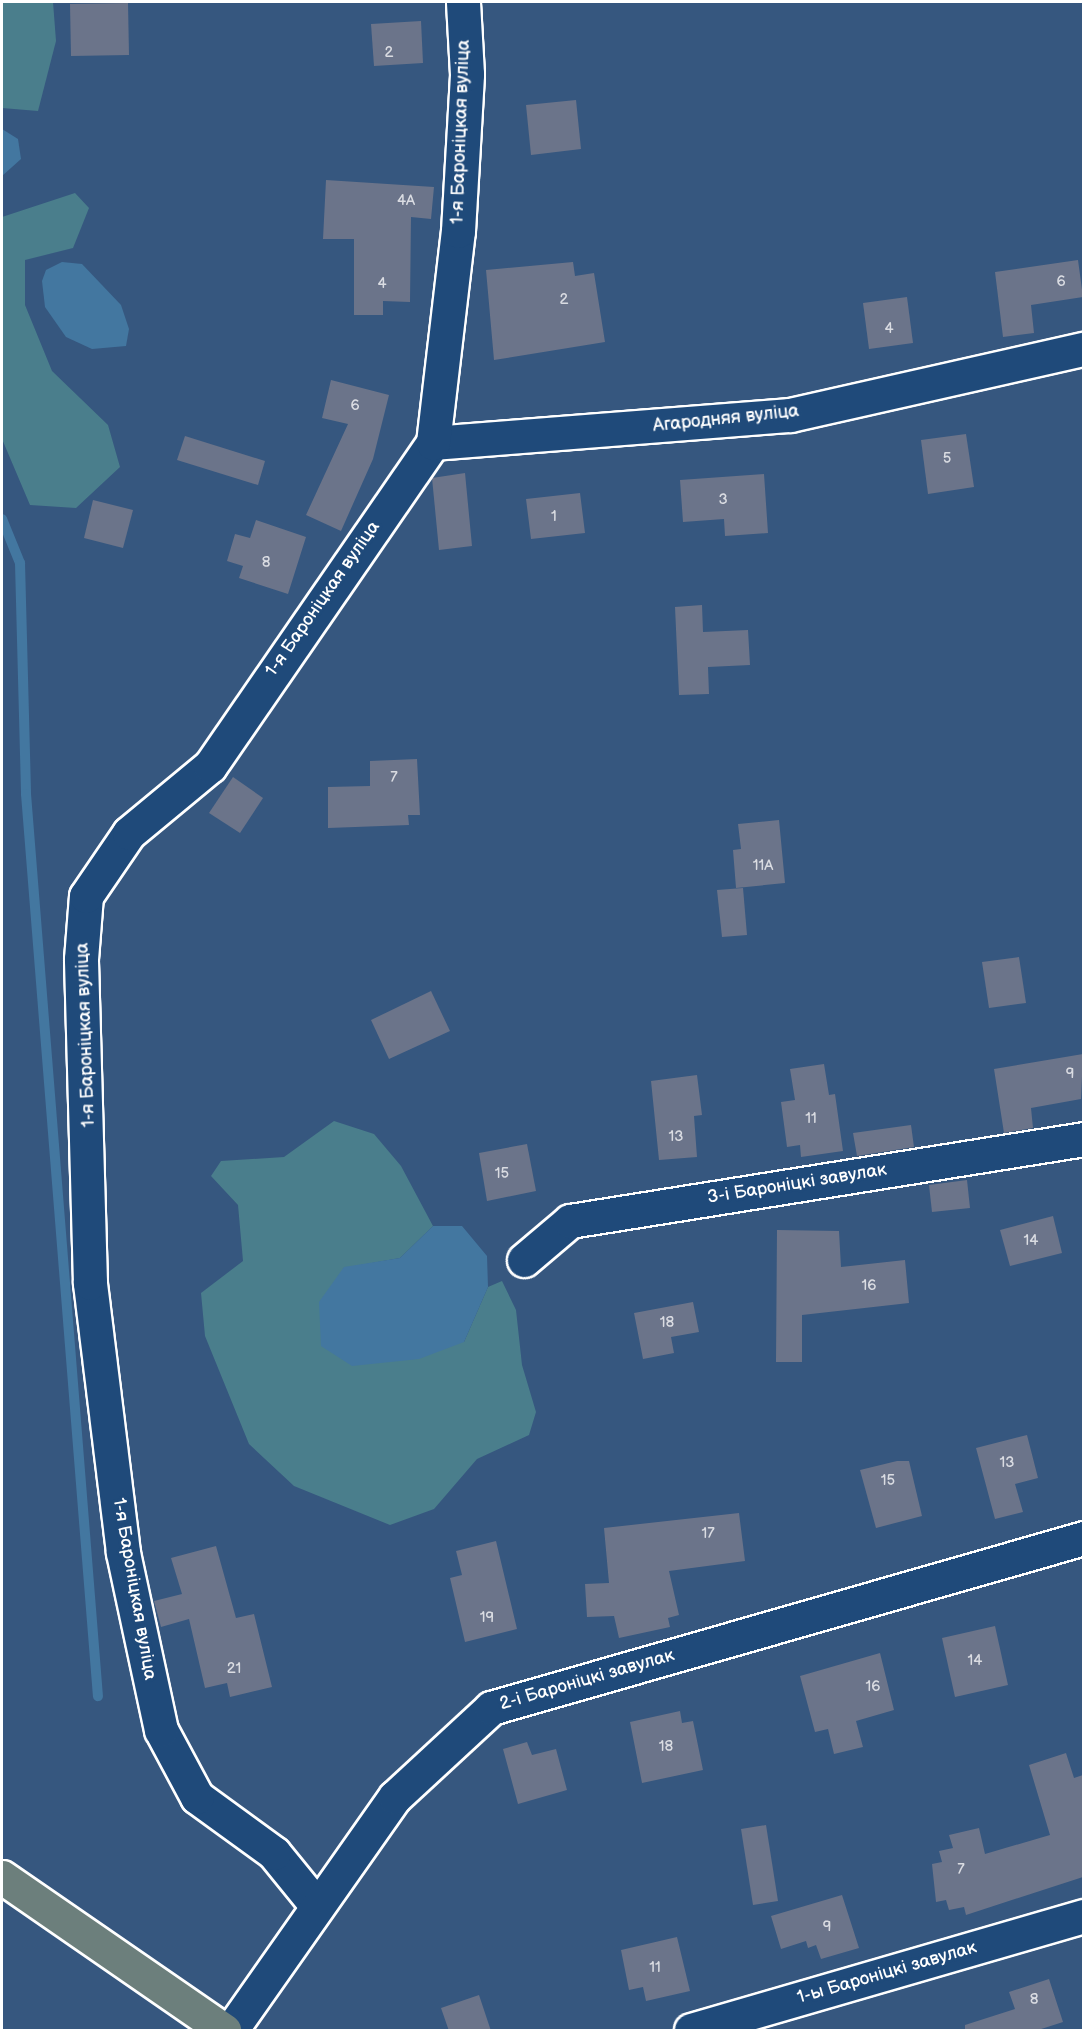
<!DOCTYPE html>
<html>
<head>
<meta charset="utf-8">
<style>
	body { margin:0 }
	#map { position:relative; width:1085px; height:2032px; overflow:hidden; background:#36577f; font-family:"Balsamiq Sans",sans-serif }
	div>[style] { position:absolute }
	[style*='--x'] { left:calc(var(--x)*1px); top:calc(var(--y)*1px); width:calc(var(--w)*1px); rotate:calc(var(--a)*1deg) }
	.green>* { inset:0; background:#4a7e8c }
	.water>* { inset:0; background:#4377a0 }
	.stream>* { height:10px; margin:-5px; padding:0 5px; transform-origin:5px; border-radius:5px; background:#4377a0 }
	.building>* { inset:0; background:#6b748a }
	.roads { filter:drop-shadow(2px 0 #fff) drop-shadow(-2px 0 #fff) drop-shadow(0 2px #fff) drop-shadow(0 -2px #fff) }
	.minor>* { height:33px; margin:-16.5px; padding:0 16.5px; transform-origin:16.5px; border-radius:16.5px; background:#1f4a7a }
	.major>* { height:33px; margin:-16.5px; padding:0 16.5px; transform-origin:16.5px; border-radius:16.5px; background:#6c7f7c }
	span { translate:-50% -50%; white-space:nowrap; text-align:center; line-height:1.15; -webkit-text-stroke:6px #1f4a7a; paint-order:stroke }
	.number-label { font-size:15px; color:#dadce2 }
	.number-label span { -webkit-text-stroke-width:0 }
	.street-label { font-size:18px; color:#fff }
	.frame { position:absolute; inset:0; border:3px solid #fff; pointer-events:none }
</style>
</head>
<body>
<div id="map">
	<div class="green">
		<div style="clip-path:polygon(2px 2px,53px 2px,56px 41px,38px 111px,2px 108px)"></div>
		<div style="clip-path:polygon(75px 193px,89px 208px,73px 248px,25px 260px,25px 305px,52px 371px,108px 425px,120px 467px,76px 508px,30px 505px,2px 439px,2px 217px)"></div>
		<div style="clip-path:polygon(334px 1121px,374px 1134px,401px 1166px,433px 1226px,400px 1258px,344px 1268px,464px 1342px,488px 1287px,502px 1281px,516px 1310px,522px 1365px,536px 1412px,529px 1435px,477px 1459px,434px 1509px,390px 1525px,294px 1486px,249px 1444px,205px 1336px,201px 1293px,243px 1261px,238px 1205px,211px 1176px,221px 1161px,284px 1157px)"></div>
	</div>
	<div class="water">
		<div style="clip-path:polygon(2px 129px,18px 139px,21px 159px,2px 176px)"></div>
		<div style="clip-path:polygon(62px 262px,82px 264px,121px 305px,129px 329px,126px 346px,92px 349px,66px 337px,45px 307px,42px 281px,46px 270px)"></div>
		<div style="clip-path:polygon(433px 1226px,462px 1226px,487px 1256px,488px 1287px,464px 1342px,419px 1359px,352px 1366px,321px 1346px,319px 1302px,344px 1267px,400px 1258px)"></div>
	</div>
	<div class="stream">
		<div style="--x:2;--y:519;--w:48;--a:67.8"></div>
		<div style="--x:20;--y:563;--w:231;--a:88.5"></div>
		<div style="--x:26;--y:794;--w:905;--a:85.44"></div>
	</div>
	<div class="building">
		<div style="clip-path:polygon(128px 3px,129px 55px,71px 56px,70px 4px)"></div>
		<div style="clip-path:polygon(421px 21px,423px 63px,374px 66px,371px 24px)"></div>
		<div style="clip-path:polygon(576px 100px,581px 149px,531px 155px,526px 105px)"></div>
		<div style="clip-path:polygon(326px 180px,434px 187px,431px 219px,411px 217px,410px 302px,383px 301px,383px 315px,354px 315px,354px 239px,323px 239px)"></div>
		<div style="clip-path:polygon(1078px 260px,1083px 297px,1031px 305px,1034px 333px,1003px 337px,995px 272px)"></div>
		<div style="clip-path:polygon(573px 262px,575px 276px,594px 273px,605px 342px,494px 360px,486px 270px)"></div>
		<div style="clip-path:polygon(907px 297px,913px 343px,869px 349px,863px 303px)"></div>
		<div style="clip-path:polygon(331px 380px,389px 395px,373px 459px,341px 531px,306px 515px,348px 424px,322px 418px)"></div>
		<div style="clip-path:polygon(966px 434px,974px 487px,928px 494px,921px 440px)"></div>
		<div style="clip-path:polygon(185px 436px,265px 461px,258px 485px,177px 460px)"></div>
		<div style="clip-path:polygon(465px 473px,472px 546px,439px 550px,432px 478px)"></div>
		<div style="clip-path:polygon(764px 474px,768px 533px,725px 536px,724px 519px,683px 522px,680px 480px)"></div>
		<div style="clip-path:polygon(580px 493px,585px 533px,531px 539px,526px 499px)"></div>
		<div style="clip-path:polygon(93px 500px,133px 510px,123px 548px,84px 538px)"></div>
		<div style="clip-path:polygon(256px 520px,306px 537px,288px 594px,239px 578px,243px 566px,227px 561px,235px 534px,250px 538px)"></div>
		<div style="clip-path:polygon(702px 605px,703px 632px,748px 630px,750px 665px,708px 667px,709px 694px,679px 695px,675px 607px)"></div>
		<div style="clip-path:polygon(417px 759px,420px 815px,408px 815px,409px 825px,328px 828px,328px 787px,370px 786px,370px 761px)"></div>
		<div style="clip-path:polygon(233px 777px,263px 798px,240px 833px,209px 813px)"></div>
		<div style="clip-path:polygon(779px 820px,785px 883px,736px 888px,733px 850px,741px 849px,738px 824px)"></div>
		<div style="clip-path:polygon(743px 888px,747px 935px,722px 937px,717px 890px)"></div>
		<div style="clip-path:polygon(1019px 957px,1026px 1003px,989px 1008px,982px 962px)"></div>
		<div style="clip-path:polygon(431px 991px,450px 1031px,389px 1059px,371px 1020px)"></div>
		<div style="clip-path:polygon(1083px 1054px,1081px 1099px,1031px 1108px,1033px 1128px,1004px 1133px,994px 1069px)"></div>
		<div style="clip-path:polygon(824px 1064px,829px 1095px,835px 1094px,843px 1151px,801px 1157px,800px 1145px,787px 1147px,781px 1102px,795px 1100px,790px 1069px)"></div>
		<div style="clip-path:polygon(697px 1075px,702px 1115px,694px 1116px,697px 1157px,659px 1160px,651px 1081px)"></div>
		<div style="clip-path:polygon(911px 1125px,914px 1147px,857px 1156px,853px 1133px)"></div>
		<div style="clip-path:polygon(527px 1144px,536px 1191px,487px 1201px,479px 1153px)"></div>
		<div style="clip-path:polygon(967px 1180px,970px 1208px,932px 1212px,929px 1185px)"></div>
		<div style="clip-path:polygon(1053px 1216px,1062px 1253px,1010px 1266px,1000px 1230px)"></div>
		<div style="clip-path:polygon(777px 1230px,839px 1231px,841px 1267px,905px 1260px,909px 1303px,802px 1315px,802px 1362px,776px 1362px)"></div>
		<div style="clip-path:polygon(693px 1302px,699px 1332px,671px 1337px,674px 1353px,643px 1359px,634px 1313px)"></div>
		<div style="clip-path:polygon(1027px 1435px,1038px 1478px,1015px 1484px,1023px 1512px,995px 1519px,976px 1448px)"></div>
		<div style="clip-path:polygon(897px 1461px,909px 1461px,922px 1516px,876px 1528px,860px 1470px)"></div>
		<div style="clip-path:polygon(739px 1513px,745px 1561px,669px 1571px,679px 1615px,668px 1618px,670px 1627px,619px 1638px,614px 1616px,587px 1617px,585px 1584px,609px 1583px,604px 1528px)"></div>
		<div style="clip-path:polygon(496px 1541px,517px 1629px,465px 1642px,450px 1578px,462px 1575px,456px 1551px)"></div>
		<div style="clip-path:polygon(216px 1546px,236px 1618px,254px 1614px,272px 1687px,230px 1697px,227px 1683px,205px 1688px,189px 1619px,161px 1627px,154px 1601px,182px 1594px,171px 1558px)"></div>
		<div style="clip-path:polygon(995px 1626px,1008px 1685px,955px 1697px,942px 1638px)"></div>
		<div style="clip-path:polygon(880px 1653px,894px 1710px,856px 1721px,863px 1747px,834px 1754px,828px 1729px,815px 1732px,800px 1676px)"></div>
		<div style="clip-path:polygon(680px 1711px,682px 1723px,693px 1721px,703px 1770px,642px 1783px,630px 1722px)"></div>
		<div style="clip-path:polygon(527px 1742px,532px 1755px,556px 1749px,567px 1790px,518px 1804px,503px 1749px)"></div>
		<div style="clip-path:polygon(1066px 1753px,1074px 1778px,1083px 1775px,1083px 1877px,966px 1915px,964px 1907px,949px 1910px,946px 1900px,936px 1902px,932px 1864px,942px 1862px,939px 1851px,953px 1848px,949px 1835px,979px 1828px,985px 1854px,1050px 1835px,1029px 1765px)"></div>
		<div style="clip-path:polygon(766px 1825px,778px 1901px,753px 1905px,741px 1829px)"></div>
		<div style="clip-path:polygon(842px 1895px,859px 1948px,821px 1959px,816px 1945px,808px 1948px,806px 1941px,781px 1949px,771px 1916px)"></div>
		<div style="clip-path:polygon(677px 1937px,690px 1991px,646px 2001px,643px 1987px,629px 1990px,621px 1950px)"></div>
		<div style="clip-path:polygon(1049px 1979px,1063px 2022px,1035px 2031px,965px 2031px,965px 2025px,1015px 2009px,1009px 1992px)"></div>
		<div style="clip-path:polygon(479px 1995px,491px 2031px,449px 2031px,441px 2008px)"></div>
	</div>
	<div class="roads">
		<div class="minor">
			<div style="--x:433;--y:443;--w:358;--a:-4.5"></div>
			<div style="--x:790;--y:415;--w:301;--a:-12.7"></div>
			<div style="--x:524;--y:1260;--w:60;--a:-40.3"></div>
			<div style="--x:570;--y:1221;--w:520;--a:-9.06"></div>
			<div style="--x:317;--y:1906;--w:68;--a:-129.1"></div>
			<div style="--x:274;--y:1853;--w:95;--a:-144"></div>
			<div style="--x:197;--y:1797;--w:76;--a:-118.2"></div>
			<div style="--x:161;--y:1730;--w:182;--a:-102.1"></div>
			<div style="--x:123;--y:1552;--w:271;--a:-97"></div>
			<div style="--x:90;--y:1283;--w:324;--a:-91.6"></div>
			<div style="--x:81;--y:959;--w:63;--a:-85.5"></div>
			<div style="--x:86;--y:896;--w:76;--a:-55.7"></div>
			<div style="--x:129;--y:833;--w:105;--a:-39.6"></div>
			<div style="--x:210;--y:766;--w:393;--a:-55.4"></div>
			<div style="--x:433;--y:443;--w:213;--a:-83.3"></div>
			<div style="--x:458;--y:231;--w:157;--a:-86.7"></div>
			<div style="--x:467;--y:74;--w:72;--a:-93.2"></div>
			<div style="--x:231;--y:2030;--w:285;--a:-54.9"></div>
			<div style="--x:395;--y:1797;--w:131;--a:-42.8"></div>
			<div style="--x:491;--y:1708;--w:617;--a:-16"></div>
			<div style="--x:691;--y:2030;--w:409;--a:-16.2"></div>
		</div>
		<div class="major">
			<div style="--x:2;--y:1877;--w:270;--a:34.6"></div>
		</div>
	</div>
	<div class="number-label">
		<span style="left:389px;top:53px">2</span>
		<span style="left:406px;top:201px">4А</span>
		<span style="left:1061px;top:282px">6</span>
		<span style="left:382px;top:284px">4</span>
		<span style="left:564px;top:300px">2</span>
		<span style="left:889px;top:329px">4</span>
		<span style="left:355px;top:406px">6</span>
		<span style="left:947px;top:459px">5</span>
		<span style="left:723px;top:500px">3</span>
		<span style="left:554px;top:517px">1</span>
		<span style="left:266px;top:563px">8</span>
		<span style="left:394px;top:778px">7</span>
		<span style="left:763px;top:866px">11А</span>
		<span style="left:1070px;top:1074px">9</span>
		<span style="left:811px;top:1119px">11</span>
		<span style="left:676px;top:1137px">13</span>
		<span style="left:502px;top:1174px">15</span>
		<span style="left:1031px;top:1241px">14</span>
		<span style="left:869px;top:1286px">16</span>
		<span style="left:667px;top:1323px">18</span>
		<span style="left:1007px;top:1463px">13</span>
		<span style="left:888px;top:1481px">15</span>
		<span style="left:708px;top:1534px">17</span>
		<span style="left:487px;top:1618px">19</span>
		<span style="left:975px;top:1661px">14</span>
		<span style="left:234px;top:1669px">21</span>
		<span style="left:873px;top:1687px">16</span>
		<span style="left:666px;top:1747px">18</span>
		<span style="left:961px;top:1870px">7</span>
		<span style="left:827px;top:1927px">9</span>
		<span style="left:655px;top:1968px">11</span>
		<span style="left:1034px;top:2000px">8</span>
	</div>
	<div class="street-label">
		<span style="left:461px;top:132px;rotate:-88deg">1-я Бароніцкая вуліца</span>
		<span style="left:726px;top:419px;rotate:-6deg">Агародняя вуліца</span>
		<span style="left:323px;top:599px;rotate:-55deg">1-я Бароніцкая вуліца</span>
		<span style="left:86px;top:1035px;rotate:-92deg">1-я Бароніцкая вуліца</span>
		<span style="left:797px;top:1184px;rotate:-9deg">3-і Бароніцкі завулак</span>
		<span style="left:134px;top:1589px;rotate:80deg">1-я Бароніцкая вуліца</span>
		<span style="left:587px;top:1680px;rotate:-16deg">2-і Бароніцкі завулак</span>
		<span style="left:887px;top:1973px;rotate:-16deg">1-ы Бароніцкі завулак</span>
	</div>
	<div class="frame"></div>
</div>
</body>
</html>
